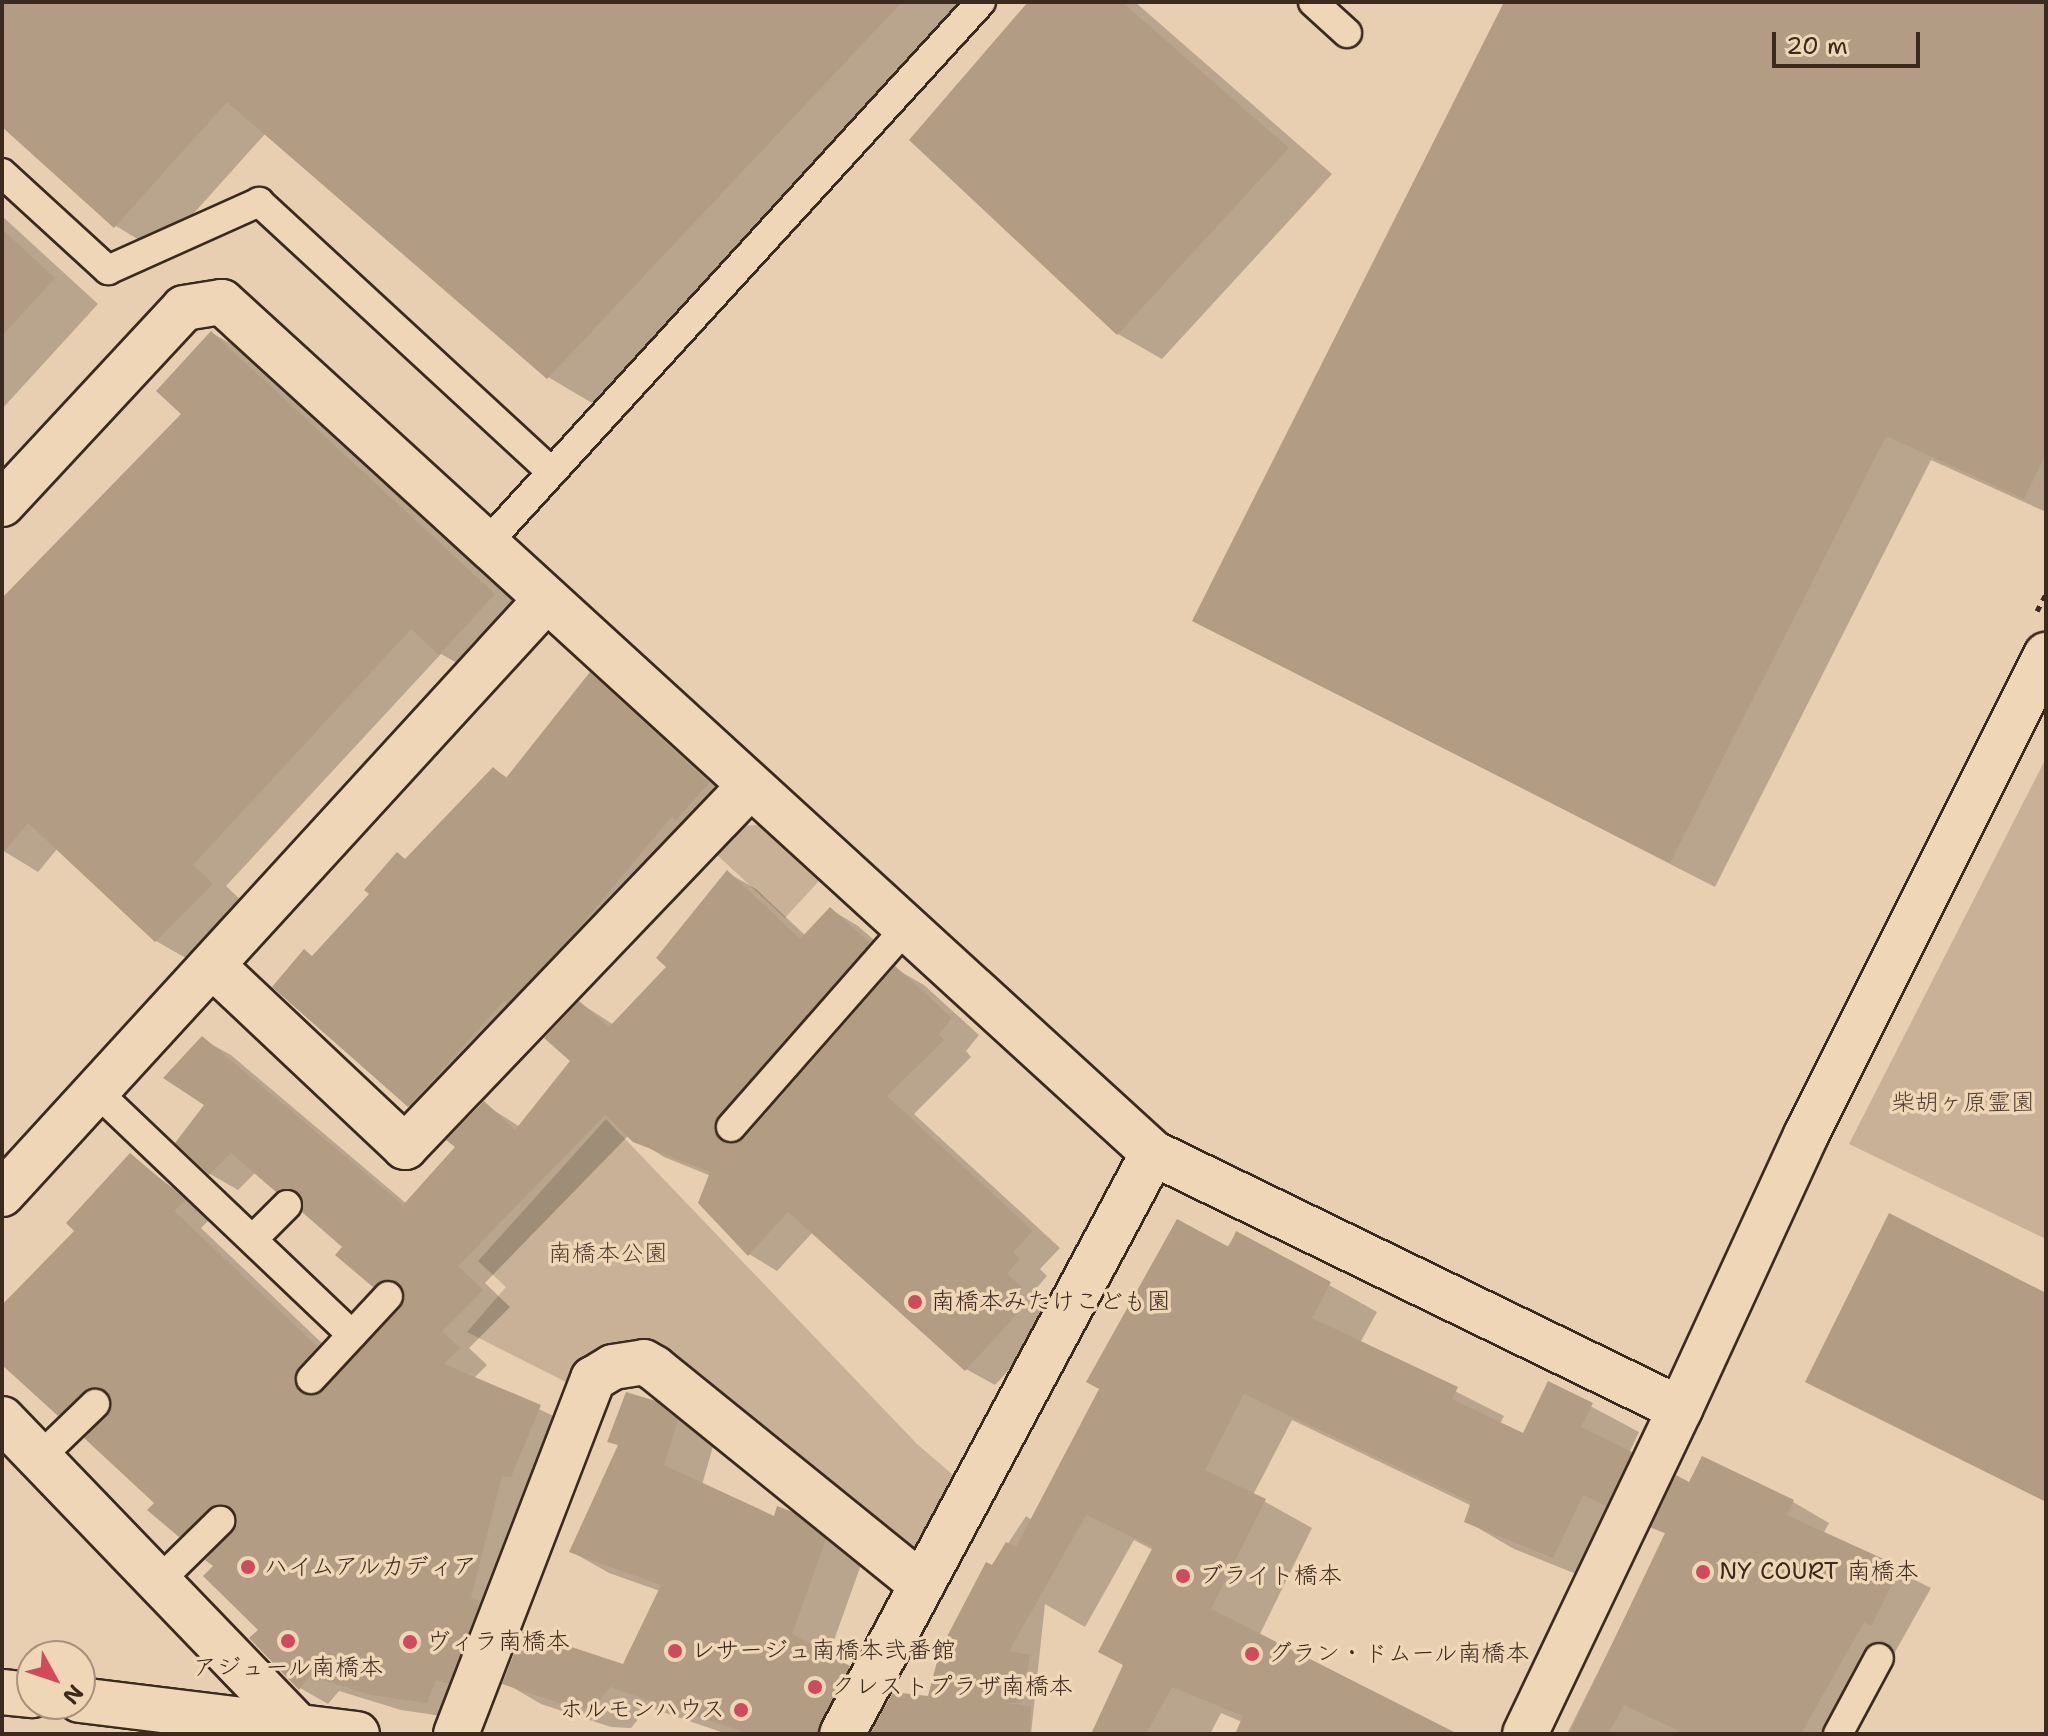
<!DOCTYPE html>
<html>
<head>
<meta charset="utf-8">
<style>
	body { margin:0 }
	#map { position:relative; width:2048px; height:1736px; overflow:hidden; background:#e8cfb1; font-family:"Shantell Sans","Klee One",sans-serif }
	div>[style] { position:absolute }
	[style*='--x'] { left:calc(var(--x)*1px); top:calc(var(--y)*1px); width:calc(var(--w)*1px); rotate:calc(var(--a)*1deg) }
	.green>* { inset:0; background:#c8b196 }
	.shadow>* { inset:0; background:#0003 }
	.building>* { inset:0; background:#b29c83 }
	.path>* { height:5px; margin-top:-2.5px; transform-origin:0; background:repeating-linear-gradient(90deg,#3b2a1e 0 6px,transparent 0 12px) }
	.roads { filter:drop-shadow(2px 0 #3b2a1e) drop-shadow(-2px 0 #3b2a1e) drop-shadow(0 2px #3b2a1e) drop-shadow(0 -2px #3b2a1e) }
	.service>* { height:28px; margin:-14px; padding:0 14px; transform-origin:14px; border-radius:14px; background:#efd6b7 }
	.minor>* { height:44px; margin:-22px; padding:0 22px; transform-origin:22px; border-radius:22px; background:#efd6b7 }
	.tertiary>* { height:44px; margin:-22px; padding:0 22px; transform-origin:22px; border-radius:22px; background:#efd6b7 }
	.dots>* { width:22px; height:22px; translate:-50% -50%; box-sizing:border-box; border:4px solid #efd6b7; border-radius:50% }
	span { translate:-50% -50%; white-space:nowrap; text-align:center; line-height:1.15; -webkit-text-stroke:7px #efd6b7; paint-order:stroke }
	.park-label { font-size:24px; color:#503e30 }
	.poi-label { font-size:24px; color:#3b2a1e }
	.left { translate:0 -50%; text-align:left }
	.right { translate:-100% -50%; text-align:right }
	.frame { position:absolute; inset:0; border:4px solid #3b2a1e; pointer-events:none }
	.north { position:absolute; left:16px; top:1640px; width:80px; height:80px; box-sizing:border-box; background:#efd6b7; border:2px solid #a7917a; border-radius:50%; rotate:130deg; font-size:22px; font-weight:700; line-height:32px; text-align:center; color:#3b2a1e }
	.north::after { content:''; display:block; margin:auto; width:28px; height:36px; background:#d1495b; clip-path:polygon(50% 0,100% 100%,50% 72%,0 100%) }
	.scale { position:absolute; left:1772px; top:32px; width:148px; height:36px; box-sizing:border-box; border:4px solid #3b2a1e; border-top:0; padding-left:10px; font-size:24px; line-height:28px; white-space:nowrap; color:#3b2a1e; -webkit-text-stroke:6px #efd6b7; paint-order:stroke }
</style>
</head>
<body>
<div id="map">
	<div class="green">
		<div style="clip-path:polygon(2046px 758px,2046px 1239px,1849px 1144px)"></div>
		<div style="clip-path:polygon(759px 825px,819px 881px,785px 918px,714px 852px,736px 826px)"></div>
		<div style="clip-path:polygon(606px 1119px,917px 1444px,960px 1481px,923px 1550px,907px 1552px,634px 1342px,595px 1349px,572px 1385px,467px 1332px,506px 1287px,478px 1261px)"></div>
	</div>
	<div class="shadow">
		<div style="clip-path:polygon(2px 2px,969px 2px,592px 403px,548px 377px,266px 133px,159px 252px,116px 226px,2px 124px)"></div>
		<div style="clip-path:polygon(1031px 2px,1135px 2px,1332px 174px,1162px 359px,1118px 334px)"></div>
		<div style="clip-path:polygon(1506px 2px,2046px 2px,2046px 512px,1931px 460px,1715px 887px,1195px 621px)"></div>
		<div style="clip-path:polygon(2px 216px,98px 304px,2px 409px)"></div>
		<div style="clip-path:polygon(212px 333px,247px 353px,528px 615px,475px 673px,441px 654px,226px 886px,246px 905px,191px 961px,156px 941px,58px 848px,38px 872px,2px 850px,2px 612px,184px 414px)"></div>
		<div style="clip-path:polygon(591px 675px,613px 688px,730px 796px,432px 1119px,409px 1106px,275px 987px,314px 958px,493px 769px,508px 778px)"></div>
		<div style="clip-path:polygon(evenodd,728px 873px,756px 889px,806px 936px,830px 909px,858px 926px,897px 960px,746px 1132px,744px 1141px,896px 969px,924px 985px,979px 1035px,966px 1051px,971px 1057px,914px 1114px,1060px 1248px,1040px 1269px,1047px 1276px,1034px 1291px,1049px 1304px,1035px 1320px,1045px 1330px,995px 1385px,966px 1369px,813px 1232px,777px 1271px,749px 1254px,711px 1176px,664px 1157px,629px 1135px,485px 1283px,510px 1307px,469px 1348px,487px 1365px,474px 1378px,568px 1423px,455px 1718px,401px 1710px,339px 1691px,328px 1704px,300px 1688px,216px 1566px,223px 1543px,209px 1552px,180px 1536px,99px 1420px,88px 1430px,60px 1414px,2px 1363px,2px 1305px,76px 1231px,130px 1156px,212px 1217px,201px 1228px,347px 1367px,404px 1303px,374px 1286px,345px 1247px,303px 1205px,256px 1172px,238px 1190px,210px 1174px,177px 1142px,207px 1104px,202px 1039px,231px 1055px,407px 1204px,458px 1147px,484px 1104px,520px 1127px,572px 1060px,580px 1003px,614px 1025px,669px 967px,728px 873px,207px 1498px,236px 1515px,236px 1519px,205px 1502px,207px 1498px)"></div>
		<div style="clip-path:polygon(1237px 1233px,1377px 1312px,1360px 1343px,1504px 1416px,1500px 1424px,1524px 1436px,1549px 1384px,1639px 1432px,1629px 1453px,1676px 1480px,1793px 1502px,1829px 1523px,1823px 1534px,1931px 1588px,1849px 1734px,1567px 1734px,1667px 1534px,1631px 1520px,1601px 1584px,1514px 1549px,1466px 1521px,1472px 1506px,1292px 1420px,1253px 1495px,1312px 1528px,1259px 1636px,1448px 1734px,1237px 1734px,1242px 1722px,1221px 1713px,1210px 1734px,1093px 1734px,1125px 1665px,1153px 1550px,1134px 1540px,1085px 1627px,1045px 1604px,1031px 1734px,873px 1734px,930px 1698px,992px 1568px,1026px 1516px,1032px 1520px)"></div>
		<div style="clip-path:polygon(655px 1403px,714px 1443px,702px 1485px,775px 1519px,792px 1514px,862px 1562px,828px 1657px,886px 1689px,863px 1734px,727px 1734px,648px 1707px,631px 1728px,611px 1727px,541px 1704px,505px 1683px,624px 1667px,660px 1591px,609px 1573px,572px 1552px,620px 1446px,610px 1441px)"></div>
	</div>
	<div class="building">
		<div style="clip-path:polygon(2px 2px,902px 2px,547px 379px,227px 102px,114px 228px,2px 127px)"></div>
		<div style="clip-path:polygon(1028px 2px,1122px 2px,1289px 148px,1117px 335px,909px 140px)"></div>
		<div style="clip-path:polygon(1504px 2px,2046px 2px,2046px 454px,2024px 499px,1886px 436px,1670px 863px,1192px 621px)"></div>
		<div style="clip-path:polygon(2px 229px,55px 278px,2px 336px)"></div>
		<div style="clip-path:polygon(211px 331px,495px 594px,439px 655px,411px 629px,193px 865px,213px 884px,155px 942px,28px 823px,2px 854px,2px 598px,181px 414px,156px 391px)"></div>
		<div style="clip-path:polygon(590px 672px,709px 783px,676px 820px,672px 816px,574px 934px,507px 1004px,504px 1001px,408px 1107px,272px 987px,304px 949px,312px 956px,369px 894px,364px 890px,397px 852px,405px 859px,493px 767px,506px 778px)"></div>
		<div style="clip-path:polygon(727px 870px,800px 939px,830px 907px,870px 943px,718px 1116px,715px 1133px,728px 1144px,744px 1138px,895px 966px,952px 1018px,939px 1034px,944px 1040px,887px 1096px,1033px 1231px,1013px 1252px,1020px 1259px,1007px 1274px,1022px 1287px,1008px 1303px,1019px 1312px,965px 1371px,788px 1212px,748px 1256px,698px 1203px,710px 1172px,633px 1142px,605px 1115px,458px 1266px,483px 1290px,442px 1331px,460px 1348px,444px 1364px,541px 1405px,511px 1477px,502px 1476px,471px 1598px,480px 1601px,449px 1684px,436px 1680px,427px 1703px,371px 1695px,310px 1676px,299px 1690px,249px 1638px,258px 1630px,203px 1576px,213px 1566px,205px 1560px,236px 1526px,233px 1510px,215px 1505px,179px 1537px,147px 1510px,154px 1503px,84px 1438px,111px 1409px,108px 1393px,90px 1388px,58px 1416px,2px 1365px,2px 1305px,74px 1231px,66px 1223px,130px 1153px,185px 1200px,174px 1211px,318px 1347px,294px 1376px,300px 1392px,317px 1395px,400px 1308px,404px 1290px,391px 1279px,373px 1287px,335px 1255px,342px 1247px,302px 1212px,298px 1192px,276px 1192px,231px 1153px,209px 1175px,175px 1143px,204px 1105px,163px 1078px,202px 1036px,403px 1205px,455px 1147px,446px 1140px,484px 1101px,515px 1130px,570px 1061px,544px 1038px,579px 1001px,609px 1027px,666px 967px,656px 958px)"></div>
		<div style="clip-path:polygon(1889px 1213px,2046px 1293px,2046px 1502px,1805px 1382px)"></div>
		<div style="clip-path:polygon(1177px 1219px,1229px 1247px,1236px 1231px,1331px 1282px,1312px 1318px,1458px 1387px,1452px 1399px,1523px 1433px,1548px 1381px,1593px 1403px,1581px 1427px,1632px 1452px,1606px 1506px,1583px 1495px,1553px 1558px,1464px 1522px,1471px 1502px,1244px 1394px,1205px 1470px,1266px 1499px,1211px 1609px,1458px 1734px,1235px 1734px,1243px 1716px,1172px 1687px,1146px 1734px,1091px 1734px,1123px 1665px,1098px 1652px,1153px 1547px,1086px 1515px,1009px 1651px,1030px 1655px,1022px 1703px,1005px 1703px,1031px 1706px,1030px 1734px,870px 1734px,893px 1692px,928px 1696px,940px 1650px,986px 1562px,992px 1565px,1006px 1542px,1016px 1547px,1099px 1389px,1086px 1382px)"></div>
		<div style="clip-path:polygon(626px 1392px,656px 1401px,678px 1420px,664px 1465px,774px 1516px,777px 1506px,793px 1512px,826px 1539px,792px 1634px,850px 1666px,817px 1734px,750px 1734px,612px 1688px,615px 1682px,593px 1708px,572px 1707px,502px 1684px,523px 1631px,623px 1664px,661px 1585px,569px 1552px,618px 1445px,607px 1442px)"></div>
		<div style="clip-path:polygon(1702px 1456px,1794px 1500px,1787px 1515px,1901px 1567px,1871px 1626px,1864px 1622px,1801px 1734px,1685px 1734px,1624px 1705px,1608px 1734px,1569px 1734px,1665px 1533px,1651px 1527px,1676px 1475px,1689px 1482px)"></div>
	</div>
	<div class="path">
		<div style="--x:2037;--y:611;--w:19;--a:-62"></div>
	</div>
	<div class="roads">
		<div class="service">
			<div style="--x:1313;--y:2;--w:46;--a:42.4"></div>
			<div style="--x:2;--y:173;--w:144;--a:42.5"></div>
			<div style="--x:108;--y:270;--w:166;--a:-24.2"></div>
			<div style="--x:259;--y:202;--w:398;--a:42.7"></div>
			<div style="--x:488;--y:542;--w:731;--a:-47.61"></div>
			<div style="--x:97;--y:1092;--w:352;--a:43.6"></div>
			<div style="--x:731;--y:1127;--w:264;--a:-48.7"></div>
			<div style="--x:253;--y:1239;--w:48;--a:-45"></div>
			<div style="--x:311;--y:1379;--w:113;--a:-47.1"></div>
			<div style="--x:39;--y:1458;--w:78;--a:-44"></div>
			<div style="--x:159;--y:1581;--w:86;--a:-44.5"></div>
			<div style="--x:1838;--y:1734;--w:86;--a:-61.7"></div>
		</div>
		<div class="minor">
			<div style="--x:2;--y:504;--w:267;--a:-47.1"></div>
			<div style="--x:184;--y:308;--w:38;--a:-9"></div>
			<div style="--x:222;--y:302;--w:1261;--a:42.43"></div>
			<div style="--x:1153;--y:1153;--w:586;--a:25.91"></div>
			<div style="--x:1680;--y:1409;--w:360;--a:115.5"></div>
			<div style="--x:213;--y:966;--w:264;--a:43.3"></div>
			<div style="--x:405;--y:1147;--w:498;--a:-46.3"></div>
			<div style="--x:2;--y:1194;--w:805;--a:-47.52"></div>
			<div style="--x:2;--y:1419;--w:424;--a:46.1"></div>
			<div style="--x:2;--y:1692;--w:30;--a:6"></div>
			<div style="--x:80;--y:1700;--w:279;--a:7"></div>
			<div style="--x:456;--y:1734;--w:381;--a:-68.9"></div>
			<div style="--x:593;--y:1379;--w:23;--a:-31"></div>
			<div style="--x:613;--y:1367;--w:31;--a:-9"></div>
			<div style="--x:644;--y:1362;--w:12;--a:31"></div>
			<div style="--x:654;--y:1368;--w:343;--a:39"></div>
			<div style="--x:842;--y:1734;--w:659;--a:-61.84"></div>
		</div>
		<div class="tertiary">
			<div style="--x:1680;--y:1409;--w:302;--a:-65.3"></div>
			<div style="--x:1806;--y:1135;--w:537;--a:-63.43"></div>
		</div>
	</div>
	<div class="dots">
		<div style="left:915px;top:1302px;background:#d1495b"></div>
		<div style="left:248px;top:1567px;background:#d1495b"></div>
		<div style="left:1703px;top:1572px;background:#d1495b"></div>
		<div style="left:1183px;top:1576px;background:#d1495b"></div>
		<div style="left:288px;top:1641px;background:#d1495b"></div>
		<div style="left:410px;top:1642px;background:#d1495b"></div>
		<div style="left:675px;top:1651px;background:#d1495b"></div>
		<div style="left:1252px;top:1654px;background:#d1495b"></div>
		<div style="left:815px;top:1687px;background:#d1495b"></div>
		<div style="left:741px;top:1710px;background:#d1495b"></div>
	</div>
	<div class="park-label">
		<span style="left:1963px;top:1103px">柴胡ヶ原霊園</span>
		<span style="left:608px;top:1254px">南橋本公園</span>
	</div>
	<div class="poi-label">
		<span class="left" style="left:931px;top:1302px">南橋本みたけこども園</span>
		<span class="left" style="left:264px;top:1567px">ハイムアルカディア</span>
		<span class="left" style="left:1719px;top:1572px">NY COURT 南橋本</span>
		<span class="left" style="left:1199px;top:1576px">ブライト橋本</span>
		<span class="left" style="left:426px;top:1642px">ヴィラ南橋本</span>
		<span class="left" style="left:691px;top:1651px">レサージュ南橋本弐番館</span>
		<span class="left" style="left:1268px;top:1654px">グラン・ドムール南橋本</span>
		<span style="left:288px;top:1668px">アジュール南橋本</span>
		<span class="left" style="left:831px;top:1687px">クレストプラザ南橋本</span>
		<span class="right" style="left:725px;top:1710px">ホルモンハウス</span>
	</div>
	<div class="frame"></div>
	<div class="north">N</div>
	<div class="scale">20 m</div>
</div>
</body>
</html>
